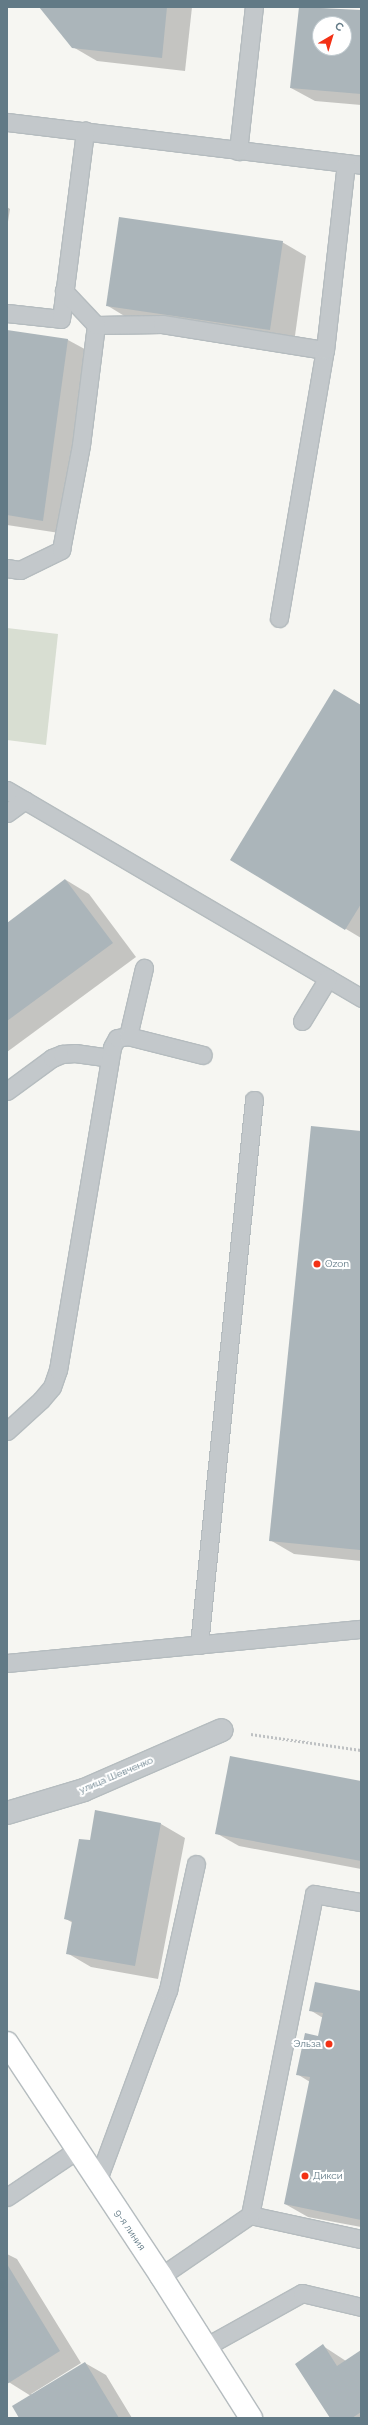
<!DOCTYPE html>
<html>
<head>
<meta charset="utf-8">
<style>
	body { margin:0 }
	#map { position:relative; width:368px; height:2425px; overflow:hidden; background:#f6f6f2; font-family:Raleway,sans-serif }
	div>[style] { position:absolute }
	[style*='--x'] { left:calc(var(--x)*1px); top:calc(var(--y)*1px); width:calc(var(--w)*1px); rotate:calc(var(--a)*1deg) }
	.green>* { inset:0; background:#d8ded2 }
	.shadow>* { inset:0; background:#0003 }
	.building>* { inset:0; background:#abb5ba }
	.path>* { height:2.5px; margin-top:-1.25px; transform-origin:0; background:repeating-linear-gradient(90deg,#bec1c3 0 2px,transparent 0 4px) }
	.roads { filter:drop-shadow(1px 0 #b5bcbf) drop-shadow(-1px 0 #b5bcbf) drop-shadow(0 1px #b5bcbf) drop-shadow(0 -1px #b5bcbf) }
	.lane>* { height:17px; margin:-8.5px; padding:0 8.5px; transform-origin:8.5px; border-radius:8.5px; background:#c3c8cb }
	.street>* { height:22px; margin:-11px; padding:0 11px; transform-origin:11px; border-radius:11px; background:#c3c8cb }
	.secondary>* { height:22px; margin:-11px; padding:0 11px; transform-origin:11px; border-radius:11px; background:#fff }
	.dots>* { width:11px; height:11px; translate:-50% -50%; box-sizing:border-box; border:2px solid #fff; border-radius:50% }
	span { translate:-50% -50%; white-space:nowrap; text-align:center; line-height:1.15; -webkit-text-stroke:4px #fff; paint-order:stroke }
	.poi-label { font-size:10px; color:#627a86 }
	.left { translate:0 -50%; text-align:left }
	.right { translate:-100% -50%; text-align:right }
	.street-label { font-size:10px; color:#627a86 }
	.frame { position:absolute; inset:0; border:8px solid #627a86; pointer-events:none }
	.north { position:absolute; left:312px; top:16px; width:40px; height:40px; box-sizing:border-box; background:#fff; border:1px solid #c0cacf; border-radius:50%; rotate:38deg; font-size:11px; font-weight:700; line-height:16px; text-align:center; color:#627a86 }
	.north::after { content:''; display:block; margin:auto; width:14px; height:18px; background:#f33115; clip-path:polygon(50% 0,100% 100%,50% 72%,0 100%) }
</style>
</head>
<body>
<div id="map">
	<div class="green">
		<div style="clip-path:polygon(7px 628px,58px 634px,46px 745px,7px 740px)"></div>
	</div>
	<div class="shadow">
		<div style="clip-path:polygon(40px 7px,192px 7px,185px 71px,97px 61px,73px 47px)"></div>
		<div style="clip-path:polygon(evenodd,300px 7px,361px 11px,361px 105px,315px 101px,291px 88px,300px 7px,320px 24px,344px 24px,344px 48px,320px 48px,320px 24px)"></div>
		<div style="clip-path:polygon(7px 207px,10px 209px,7px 228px)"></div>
		<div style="clip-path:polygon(282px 242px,306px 256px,294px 343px,131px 320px,108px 306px)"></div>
		<div style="clip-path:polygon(7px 331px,68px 340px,92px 353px,66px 534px,7px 525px)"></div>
		<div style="clip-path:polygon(361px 706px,361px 938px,231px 860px)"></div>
		<div style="clip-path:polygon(66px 880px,89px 894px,136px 957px,7px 1052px,7px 924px)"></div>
		<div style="clip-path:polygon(312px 1127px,361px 1132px,361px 1561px,294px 1554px,270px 1540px)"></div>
		<div style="clip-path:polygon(361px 1782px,361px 1869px,239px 1846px,216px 1833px)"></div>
		<div style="clip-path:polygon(96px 1811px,161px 1824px,185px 1838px,158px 1979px,91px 1967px,67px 1953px,73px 1923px,66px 1919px,91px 1842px)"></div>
		<div style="clip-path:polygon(361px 1992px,361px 2227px,308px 2217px,285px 2204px,310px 2082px,297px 2074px,319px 2037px,323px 2018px,310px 2010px)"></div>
		<div style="clip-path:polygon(7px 2254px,17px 2259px,81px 2363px,31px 2394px,32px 2395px,85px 2363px,106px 2375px,132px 2418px,21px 2418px,31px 2396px,7px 2381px)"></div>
		<div style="clip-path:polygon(323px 2346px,346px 2361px,361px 2351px,361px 2418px,332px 2418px)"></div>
	</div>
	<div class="building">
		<div style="clip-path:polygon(39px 7px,167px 7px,162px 58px,72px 48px)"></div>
		<div style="clip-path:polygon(evenodd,299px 7px,361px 10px,361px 94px,290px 88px,299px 7px,320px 24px,344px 24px,344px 48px,320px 48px,320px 24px)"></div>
		<div style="clip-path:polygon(119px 217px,283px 241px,270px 330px,106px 306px)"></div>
		<div style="clip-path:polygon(7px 330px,68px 339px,43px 521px,7px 515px)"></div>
		<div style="clip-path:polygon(334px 689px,361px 705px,361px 904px,345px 930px,230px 860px)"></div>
		<div style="clip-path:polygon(65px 879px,113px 943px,7px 1021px,7px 923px)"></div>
		<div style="clip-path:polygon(311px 1126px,361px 1131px,360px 1550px,269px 1541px)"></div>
		<div style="clip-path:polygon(230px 1756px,361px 1781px,361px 1861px,215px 1834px)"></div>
		<div style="clip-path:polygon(95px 1810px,161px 1823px,135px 1966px,66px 1954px,72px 1921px,64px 1919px,79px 1839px,90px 1840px)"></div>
		<div style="clip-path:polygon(315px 1982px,361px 1991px,361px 2220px,284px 2204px,310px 2077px,296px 2075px,305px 2033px,318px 2036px,323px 2013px,309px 2011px)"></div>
		<div style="clip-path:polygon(7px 2264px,60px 2351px,7px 2384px)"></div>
		<div style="clip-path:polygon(323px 2344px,337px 2366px,361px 2350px,361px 2412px,352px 2418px,330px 2418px,295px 2364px)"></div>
		<div style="clip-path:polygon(85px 2362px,119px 2418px,19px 2418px,12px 2406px)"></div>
	</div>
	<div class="path">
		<div style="--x:251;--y:1734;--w:111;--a:8.3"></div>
	</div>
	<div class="roads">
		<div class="lane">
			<div style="--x:7;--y:122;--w:357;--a:6.9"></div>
			<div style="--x:238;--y:151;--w:145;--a:-83.7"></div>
			<div style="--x:7;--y:313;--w:54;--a:6.3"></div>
			<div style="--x:61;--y:319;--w:190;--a:-82.7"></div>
			<div style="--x:96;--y:325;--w:66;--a:-0.9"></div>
			<div style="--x:162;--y:324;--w:165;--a:9.1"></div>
			<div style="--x:7;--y:568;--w:13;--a:9"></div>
			<div style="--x:20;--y:570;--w:46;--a:-26"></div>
			<div style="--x:61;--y:550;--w:107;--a:-79.2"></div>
			<div style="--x:81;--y:445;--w:121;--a:-82.9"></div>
			<div style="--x:96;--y:325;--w:47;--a:-133.3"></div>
			<div style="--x:279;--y:618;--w:272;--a:-80.3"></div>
			<div style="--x:325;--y:350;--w:188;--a:-83.6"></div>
			<div style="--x:7;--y:790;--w:411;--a:30.4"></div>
			<div style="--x:7;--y:813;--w:22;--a:-36"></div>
			<div style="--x:302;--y:1021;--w:50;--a:-58.8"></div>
			<div style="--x:128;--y:1036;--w:70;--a:-76.8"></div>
			<div style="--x:7;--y:1091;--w:56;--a:-36.3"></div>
			<div style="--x:52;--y:1058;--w:11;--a:-22"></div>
			<div style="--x:62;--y:1054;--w:13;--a:-4"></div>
			<div style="--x:75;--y:1053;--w:35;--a:8"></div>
			<div style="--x:7;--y:1431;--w:46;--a:-42.4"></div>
			<div style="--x:41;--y:1400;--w:17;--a:-50"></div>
			<div style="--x:52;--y:1387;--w:18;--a:-71"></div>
			<div style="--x:58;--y:1370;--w:327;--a:-80.5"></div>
			<div style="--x:112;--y:1047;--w:10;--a:-61"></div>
			<div style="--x:117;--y:1038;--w:11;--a:-10"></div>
			<div style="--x:128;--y:1036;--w:77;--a:14.2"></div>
			<div style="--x:199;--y:1645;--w:548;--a:-84.24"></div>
			<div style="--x:7;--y:1663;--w:356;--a:-5.5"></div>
			<div style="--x:97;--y:2182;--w:205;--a:-69.7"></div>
			<div style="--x:168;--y:1990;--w:129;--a:-77.5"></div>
			<div style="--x:7;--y:2197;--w:84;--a:-33.9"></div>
			<div style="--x:250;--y:2215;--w:114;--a:12.2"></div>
			<div style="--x:161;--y:2276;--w:108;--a:-34.4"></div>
			<div style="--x:250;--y:2215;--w:327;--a:-78.7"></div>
			<div style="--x:314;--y:1894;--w:48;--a:9.7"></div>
			<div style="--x:205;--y:2347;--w:111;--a:-29.1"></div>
			<div style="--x:302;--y:2293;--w:61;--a:13.3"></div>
		</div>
		<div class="street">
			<div style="--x:7;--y:1813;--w:80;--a:-16.6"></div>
			<div style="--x:84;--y:1790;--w:150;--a:-23.5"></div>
		</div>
		<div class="secondary">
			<div style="--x:7;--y:2043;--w:279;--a:56.5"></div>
			<div style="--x:161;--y:2276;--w:168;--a:57.6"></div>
		</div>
	</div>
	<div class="dots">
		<div style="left:317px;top:1264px;background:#f33115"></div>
		<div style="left:329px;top:2044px;background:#f33115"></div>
		<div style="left:305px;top:2176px;background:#f33115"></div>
	</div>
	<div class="poi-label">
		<span class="left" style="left:325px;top:1264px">Ozon</span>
		<span class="right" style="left:321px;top:2044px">Эльза</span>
		<span class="left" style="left:313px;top:2176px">Дикси</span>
	</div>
	<div class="street-label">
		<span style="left:116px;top:1775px;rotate:-23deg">улица Шевченко</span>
		<span style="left:130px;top:2230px;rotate:56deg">9-я линия</span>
	</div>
	<div class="frame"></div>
	<div class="north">С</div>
</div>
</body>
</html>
